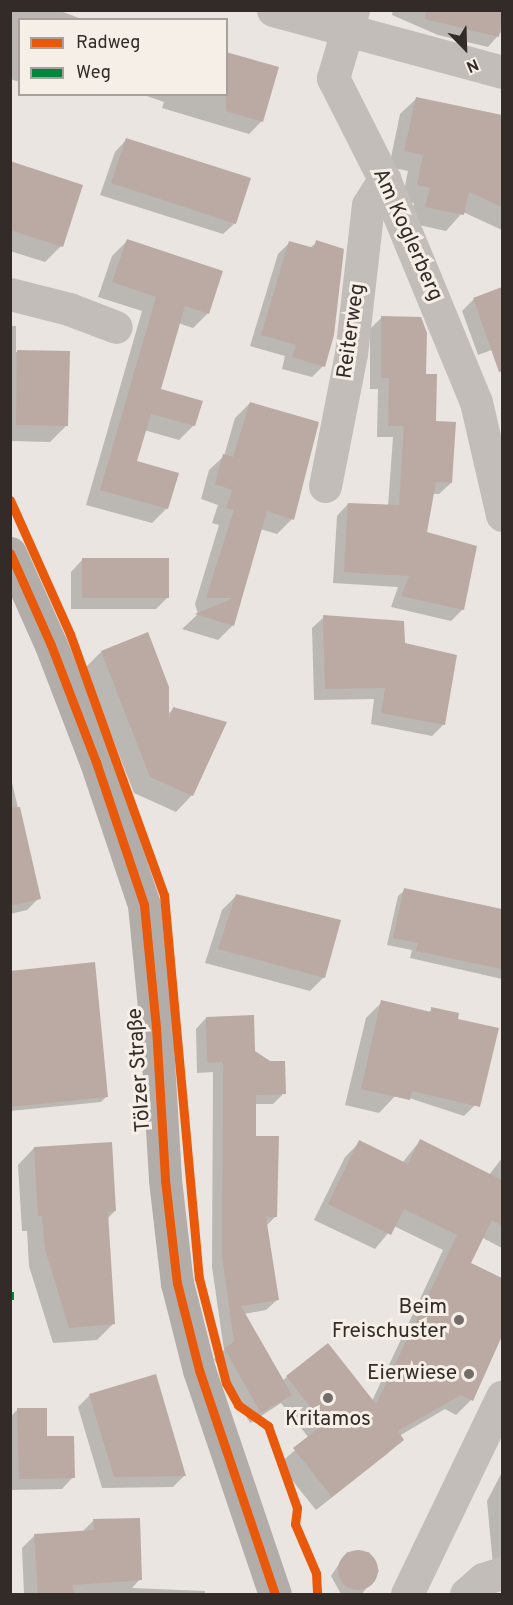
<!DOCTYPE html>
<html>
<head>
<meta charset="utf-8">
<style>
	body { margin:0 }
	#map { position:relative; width:513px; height:1605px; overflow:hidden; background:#eae5e0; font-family:Overpass,sans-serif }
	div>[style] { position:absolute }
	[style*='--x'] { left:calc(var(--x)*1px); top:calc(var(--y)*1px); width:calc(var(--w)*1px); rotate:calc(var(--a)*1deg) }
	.shadow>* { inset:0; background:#0003 }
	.building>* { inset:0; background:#bbaaa4 }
	.round { border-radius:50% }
	.street>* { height:33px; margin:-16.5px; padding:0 16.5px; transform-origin:16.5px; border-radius:16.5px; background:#c2bdb9 }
	.secondary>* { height:33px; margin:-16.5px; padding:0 16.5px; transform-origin:16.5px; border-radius:16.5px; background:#b3adaa }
	.quiet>* { height:8px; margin-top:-4px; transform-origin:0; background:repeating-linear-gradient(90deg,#00873e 0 15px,transparent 0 23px) }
	.cycleway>* { height:9px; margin:-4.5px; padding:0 4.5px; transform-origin:4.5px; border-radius:4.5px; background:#e8590c }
	.dots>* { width:16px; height:16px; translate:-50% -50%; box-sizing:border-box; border:3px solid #f6efe7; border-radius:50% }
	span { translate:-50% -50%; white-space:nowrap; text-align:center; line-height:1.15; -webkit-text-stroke:6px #f6efe7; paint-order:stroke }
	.street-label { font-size:21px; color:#332b28 }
	.poi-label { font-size:21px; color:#332b28 }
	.right { translate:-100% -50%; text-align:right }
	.frame { position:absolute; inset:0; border:12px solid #332b28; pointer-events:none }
	.legend { position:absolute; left:18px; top:18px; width:210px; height:78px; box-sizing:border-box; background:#f6efe7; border:2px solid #a8a19b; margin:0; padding:8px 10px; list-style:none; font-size:18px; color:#332b28 }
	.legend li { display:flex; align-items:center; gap:12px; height:30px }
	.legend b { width:30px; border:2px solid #a8a19b }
	.north { position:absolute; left:435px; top:18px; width:60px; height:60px; -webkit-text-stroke:4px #f6efe7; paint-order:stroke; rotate:157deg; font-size:16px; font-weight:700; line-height:24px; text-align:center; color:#332b28 }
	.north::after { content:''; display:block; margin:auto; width:21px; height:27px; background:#332b28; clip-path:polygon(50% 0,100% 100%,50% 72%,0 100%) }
</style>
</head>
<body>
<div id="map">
	<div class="shadow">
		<div style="clip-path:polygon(10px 10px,58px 10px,84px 20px,20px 20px,20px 82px,10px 79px)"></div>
		<div style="clip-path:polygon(393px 10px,502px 10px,502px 31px,488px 47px,438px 35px,392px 15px)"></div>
		<div style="clip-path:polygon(141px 94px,226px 94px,262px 121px,249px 134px,162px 108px,164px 102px)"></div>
		<div style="clip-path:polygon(417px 98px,487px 162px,502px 169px,502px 230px,463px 212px,446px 231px,410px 223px,414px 203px,402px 201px,408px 171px,389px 167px,400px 114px)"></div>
		<div style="clip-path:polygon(126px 140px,235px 223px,223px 234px,100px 195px,115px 152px)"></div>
		<div style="clip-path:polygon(10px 163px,61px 246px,45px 262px,10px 251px)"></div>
		<div style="clip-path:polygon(127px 241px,208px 313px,193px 328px,178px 323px,159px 390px,194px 425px,179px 440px,144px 430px,135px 462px,167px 508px,152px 523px,86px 505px,142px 311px,98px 297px,112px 256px)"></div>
		<div style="clip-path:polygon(290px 242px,310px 248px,317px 242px,323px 366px,312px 377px,282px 369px,285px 356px,250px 346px,278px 254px)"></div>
		<div style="clip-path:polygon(502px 289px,502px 346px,478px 355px,462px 311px,474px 299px)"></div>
		<div style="clip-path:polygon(382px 317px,425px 375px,451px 483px,439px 494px,432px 494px,425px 533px,463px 609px,451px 621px,391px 607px,398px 587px,333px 583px,337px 516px,348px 504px,388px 506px,393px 437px,377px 437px,378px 389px,370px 389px,370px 329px)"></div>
		<div style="clip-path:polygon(10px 326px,16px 326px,16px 352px,68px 353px,67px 425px,50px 442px,10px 441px)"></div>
		<div style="clip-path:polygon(250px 403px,292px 519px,277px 534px,260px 529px,233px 625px,218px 640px,182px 629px,198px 614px,195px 604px,219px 525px,212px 523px,218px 505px,201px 499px,209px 470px,224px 456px,235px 418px)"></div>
		<div style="clip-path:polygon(82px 560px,167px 598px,156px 609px,71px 609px,71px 572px)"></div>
		<div style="clip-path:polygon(324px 617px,404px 645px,443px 725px,432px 736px,371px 724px,374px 699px,314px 700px,312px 628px)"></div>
		<div style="clip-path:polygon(101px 652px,167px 715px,173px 709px,192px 795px,176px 812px,134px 793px,85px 668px)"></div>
		<div style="clip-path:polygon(10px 774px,39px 898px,27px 910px,10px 914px)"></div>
		<div style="clip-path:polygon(405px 890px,502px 910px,502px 979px,410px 958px,412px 950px,387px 945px,398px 896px)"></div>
		<div style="clip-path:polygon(236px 896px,324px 977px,310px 991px,205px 963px,222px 910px)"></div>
		<div style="clip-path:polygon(10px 972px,107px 1096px,101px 1102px,10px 1111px)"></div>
		<div style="clip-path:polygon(382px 1002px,428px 1013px,432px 1009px,480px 1100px,464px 1116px,397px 1094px,379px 1113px,345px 1105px,366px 1018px)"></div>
		<div style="clip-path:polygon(206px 1018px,284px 1093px,273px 1104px,254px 1104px,255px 1138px,276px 1216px,266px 1226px,277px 1300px,266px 1310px,244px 1314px,282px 1381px,287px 1377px,372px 1401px,443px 1250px,394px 1226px,375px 1249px,314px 1220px,345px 1157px,360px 1142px,402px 1163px,420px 1141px,489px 1175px,502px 1158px,502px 1248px,481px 1237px,469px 1263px,502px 1279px,502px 1333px,471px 1400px,456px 1415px,445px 1409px,399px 1436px,402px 1440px,387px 1454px,316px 1510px,279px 1464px,309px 1438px,281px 1403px,250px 1423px,214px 1359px,224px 1350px,212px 1267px,213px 1072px,197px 1073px,196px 1029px)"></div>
		<div style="clip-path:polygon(34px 1148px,115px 1211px,107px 1219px,113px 1324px,97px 1340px,53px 1343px,29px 1266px,27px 1231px,22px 1231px,18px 1165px)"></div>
		<div style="clip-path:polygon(155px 1376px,185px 1475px,173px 1487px,102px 1488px,78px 1407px,89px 1396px)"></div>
		<div style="clip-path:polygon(18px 1409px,46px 1438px,73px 1477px,62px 1489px,10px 1490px,10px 1417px)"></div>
		<div style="clip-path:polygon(502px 1472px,502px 1565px,493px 1565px,487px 1501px)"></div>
		<div style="clip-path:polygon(93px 1521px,140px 1579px,132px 1588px,205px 1591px,205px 1594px,24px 1594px,22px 1548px,35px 1535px,82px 1532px)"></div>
		<div style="clip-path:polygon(347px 1552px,369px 1552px,379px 1571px,362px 1594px,341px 1594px,331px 1576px)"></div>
	</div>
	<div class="building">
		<div style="clip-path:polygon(426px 10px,502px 10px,499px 37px,425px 19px)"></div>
		<div style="clip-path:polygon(226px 52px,279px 67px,263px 122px,226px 111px)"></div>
		<div style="clip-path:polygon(416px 97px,502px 115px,502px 207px,469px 192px,464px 215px,425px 207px,430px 188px,417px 185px,423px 155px,404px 151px)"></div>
		<div style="clip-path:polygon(126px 138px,251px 178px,236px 224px,111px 183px)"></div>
		<div style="clip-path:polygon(10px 161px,83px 185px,63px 247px,10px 230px)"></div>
		<div style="clip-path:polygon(127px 239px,223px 271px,209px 314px,185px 306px,161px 389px,203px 401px,195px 426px,151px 414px,137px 461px,179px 473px,168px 509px,100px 490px,156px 297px,112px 282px)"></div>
		<div style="clip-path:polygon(316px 240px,344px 249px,334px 335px,325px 367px,292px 357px,296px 345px,261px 335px,289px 241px,314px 248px)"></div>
		<div style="clip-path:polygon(502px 287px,502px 371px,499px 372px,473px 298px)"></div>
		<div style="clip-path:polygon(381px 316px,421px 317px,427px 333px,426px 374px,437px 374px,436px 421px,456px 422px,452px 483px,436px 482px,427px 532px,477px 546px,464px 610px,401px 596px,409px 576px,344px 572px,348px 503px,399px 505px,404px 426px,388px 426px,389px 378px,381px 378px)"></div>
		<div style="clip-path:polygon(17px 350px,70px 351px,68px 426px,16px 425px)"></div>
		<div style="clip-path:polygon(250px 402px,319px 422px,294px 520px,267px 511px,234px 626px,195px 614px,234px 598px,206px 598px,234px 510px,226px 508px,232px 490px,215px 484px,223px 454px,233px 457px)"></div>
		<div style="clip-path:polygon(82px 558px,169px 558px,169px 598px,82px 598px)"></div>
		<div style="clip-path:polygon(323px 615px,404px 621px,405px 643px,457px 655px,445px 725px,381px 713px,385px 688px,325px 689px)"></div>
		<div style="clip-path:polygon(148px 632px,169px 687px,169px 720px,173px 707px,227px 722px,193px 796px,150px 777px,101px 651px)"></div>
		<div style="clip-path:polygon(20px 807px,41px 899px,10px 906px,10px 808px)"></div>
		<div style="clip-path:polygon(404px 888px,502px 909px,502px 969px,416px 951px,418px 943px,393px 938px)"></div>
		<div style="clip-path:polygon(236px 894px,341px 920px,325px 978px,218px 949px)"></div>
		<div style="clip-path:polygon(95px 962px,108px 1097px,10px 1107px,10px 971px)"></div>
		<div style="clip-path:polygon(381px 1000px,431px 1012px,431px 1007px,459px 1013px,458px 1019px,499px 1028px,480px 1107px,412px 1091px,410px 1100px,361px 1089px)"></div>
		<div style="clip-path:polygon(254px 1015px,255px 1051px,270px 1061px,285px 1061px,286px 1094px,256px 1095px,256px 1136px,279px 1136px,277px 1217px,266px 1217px,279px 1300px,241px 1306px,292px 1395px,261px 1413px,224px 1348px,234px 1342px,222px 1256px,223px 1062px,207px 1063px,206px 1017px)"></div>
		<div style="clip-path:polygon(420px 1139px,502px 1180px,502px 1226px,492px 1220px,471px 1263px,502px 1278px,502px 1336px,473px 1401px,461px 1395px,398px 1431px,404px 1440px,332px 1497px,293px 1448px,324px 1424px,286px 1376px,328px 1343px,376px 1404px,457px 1235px,404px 1209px,391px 1235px,328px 1204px,359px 1140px,408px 1164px)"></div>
		<div style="clip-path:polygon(112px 1142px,116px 1211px,108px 1212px,115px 1324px,69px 1328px,45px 1249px,42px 1216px,38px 1216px,34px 1147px)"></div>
		<div style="clip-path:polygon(156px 1374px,186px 1476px,114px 1477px,89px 1394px)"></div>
		<div style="clip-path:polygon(17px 1408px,47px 1408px,47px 1436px,74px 1436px,75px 1478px,19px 1479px)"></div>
		<div style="clip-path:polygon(140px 1518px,142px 1580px,73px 1585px,74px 1594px,38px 1594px,34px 1534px,94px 1530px,93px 1519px)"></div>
		<div class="round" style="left:338px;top:1550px;width:40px;height:40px"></div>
	</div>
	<div class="street">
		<div style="--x:273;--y:10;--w:237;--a:15.1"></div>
		<div style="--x:353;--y:10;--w:71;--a:106.4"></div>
		<div style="--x:333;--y:78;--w:113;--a:63.2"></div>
		<div style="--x:384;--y:179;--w:241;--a:67.6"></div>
		<div style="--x:476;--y:402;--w:116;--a:77"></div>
		<div style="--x:10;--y:294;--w:61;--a:14.3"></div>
		<div style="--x:69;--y:309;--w:50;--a:21"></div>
		<div style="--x:325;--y:486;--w:135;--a:-78.9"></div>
		<div style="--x:351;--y:354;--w:150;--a:-83.5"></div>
		<div style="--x:368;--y:205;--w:31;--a:-58"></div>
		<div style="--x:407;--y:1594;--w:219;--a:-64.3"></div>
		<div style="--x:466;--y:1594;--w:23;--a:-41"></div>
		<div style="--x:483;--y:1579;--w:20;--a:-18"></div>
	</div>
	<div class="secondary">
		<div style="--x:10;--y:553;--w:101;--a:66"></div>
		<div style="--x:51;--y:645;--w:125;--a:69"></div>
		<div style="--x:96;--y:762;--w:151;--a:71.4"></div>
		<div style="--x:144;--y:905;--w:123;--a:84.4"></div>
		<div style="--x:156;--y:1027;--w:153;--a:86.6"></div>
		<div style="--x:165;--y:1180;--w:104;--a:83.4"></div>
		<div style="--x:177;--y:1283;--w:90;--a:75.8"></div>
		<div style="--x:199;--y:1370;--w:237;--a:71.3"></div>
	</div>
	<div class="quiet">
		<div style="--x:10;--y:1296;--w:4;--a:0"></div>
	</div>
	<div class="cycleway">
		<div style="--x:10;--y:500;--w:147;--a:65.9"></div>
		<div style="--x:70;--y:634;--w:277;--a:70.2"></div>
		<div style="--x:164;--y:895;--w:385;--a:84.8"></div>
		<div style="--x:199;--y:1278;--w:108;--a:75.6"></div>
		<div style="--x:226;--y:1383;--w:25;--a:61"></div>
		<div style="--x:238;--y:1405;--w:37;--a:35"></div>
		<div style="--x:268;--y:1426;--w:87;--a:70.5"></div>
		<div style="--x:297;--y:1508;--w:16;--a:97"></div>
		<div style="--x:295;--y:1524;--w:53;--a:66.8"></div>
		<div style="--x:316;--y:1573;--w:21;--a:87"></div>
		<div style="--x:10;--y:553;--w:101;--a:66"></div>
		<div style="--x:51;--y:645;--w:125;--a:69"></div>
		<div style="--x:96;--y:762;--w:151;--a:71.4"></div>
		<div style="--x:144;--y:905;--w:123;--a:84.4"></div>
		<div style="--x:156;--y:1027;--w:153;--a:86.6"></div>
		<div style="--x:165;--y:1180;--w:104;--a:83.4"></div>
		<div style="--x:177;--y:1283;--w:90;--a:75.8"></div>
		<div style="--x:199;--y:1370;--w:237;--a:71.3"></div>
	</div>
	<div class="dots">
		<div style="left:459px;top:1320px;background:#736c68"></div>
		<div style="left:469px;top:1374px;background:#736c68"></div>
		<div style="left:328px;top:1398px;background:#736c68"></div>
	</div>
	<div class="street-label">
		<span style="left:407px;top:235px;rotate:66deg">Am Koglerberg</span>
		<span style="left:352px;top:331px;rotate:-82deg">Reiterweg</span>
		<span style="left:140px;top:1070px;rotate:-94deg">Tölzer Straße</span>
	</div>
	<div class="poi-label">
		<span class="right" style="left:447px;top:1320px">Beim<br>Freischuster</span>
		<span class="right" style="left:457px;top:1374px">Eierwiese</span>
		<span style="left:328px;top:1420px">Kritamos</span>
	</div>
	<div class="frame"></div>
	<ul class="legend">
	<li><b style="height:8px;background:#e8590c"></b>Radweg</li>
	<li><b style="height:8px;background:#00873e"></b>Weg</li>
	</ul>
	<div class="north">N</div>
</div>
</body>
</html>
